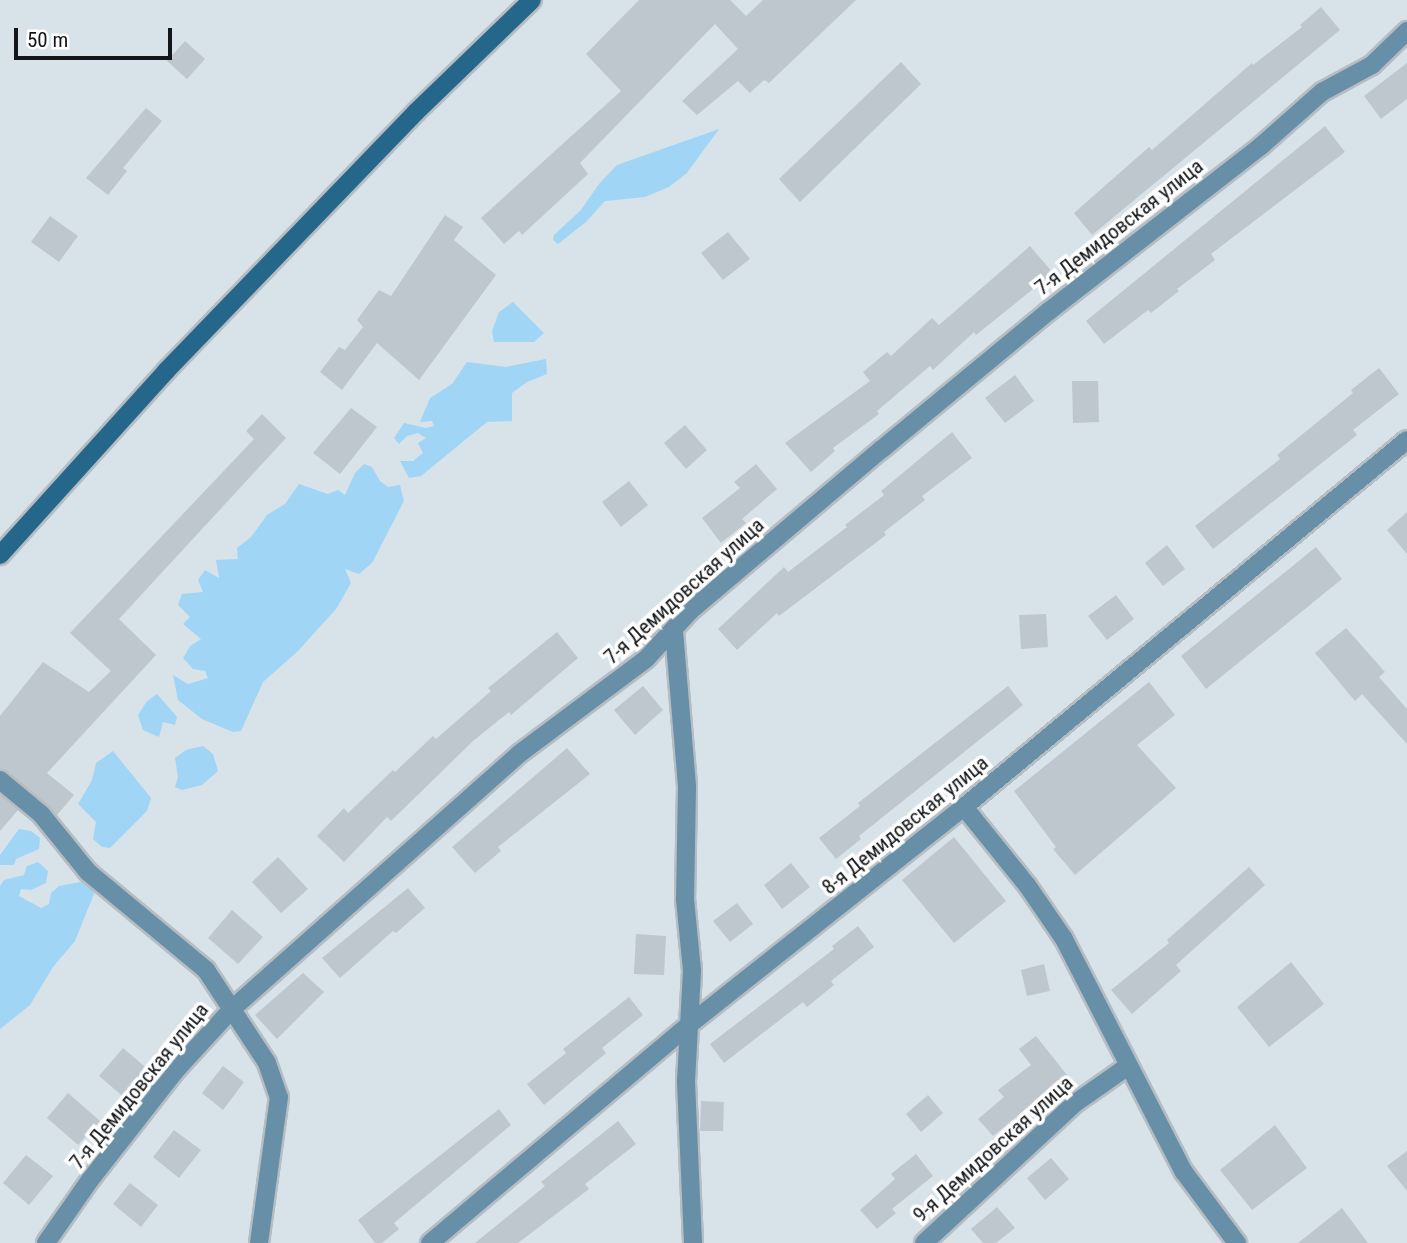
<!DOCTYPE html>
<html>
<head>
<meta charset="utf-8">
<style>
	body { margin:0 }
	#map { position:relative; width:1407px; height:1243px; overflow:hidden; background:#d8e2e9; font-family:"Roboto Condensed",sans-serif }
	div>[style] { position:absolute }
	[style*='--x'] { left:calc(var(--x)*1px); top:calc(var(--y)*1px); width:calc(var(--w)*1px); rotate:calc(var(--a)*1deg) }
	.green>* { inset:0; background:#a0d5f6 }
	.building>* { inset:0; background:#bec7ce }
	.roads { filter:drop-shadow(2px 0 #b5bdc3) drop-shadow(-2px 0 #b5bdc3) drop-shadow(0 2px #b5bdc3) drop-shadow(0 -2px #b5bdc3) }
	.street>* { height:18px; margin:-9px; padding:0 9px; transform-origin:9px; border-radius:9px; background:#678fa7 }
	.secondary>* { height:18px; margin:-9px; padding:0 9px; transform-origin:9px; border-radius:9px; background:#25678a }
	span { translate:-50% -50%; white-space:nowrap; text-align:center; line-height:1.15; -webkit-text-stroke:7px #fff; paint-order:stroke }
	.street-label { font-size:21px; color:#131618 }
	.scale { position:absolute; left:14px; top:28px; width:158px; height:32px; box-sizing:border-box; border:4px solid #131618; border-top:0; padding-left:9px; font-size:21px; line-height:24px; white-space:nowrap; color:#131618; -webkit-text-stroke:5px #fff; paint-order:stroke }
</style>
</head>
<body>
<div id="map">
	<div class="green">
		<div style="clip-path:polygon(719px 129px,687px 173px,669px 187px,645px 197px,605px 201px,586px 222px,558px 244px,553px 240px,554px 235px,581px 210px,599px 184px,617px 165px)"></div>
		<div style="clip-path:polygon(513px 302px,544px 333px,534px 342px,494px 342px,492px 331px,499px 312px)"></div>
		<div style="clip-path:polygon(546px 359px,547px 374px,527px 382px,512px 393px,512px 421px,487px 422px,421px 476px,409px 478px,400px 461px,413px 461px,423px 453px,418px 443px,426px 438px,418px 433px,407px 436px,399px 444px,394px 438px,404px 423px,426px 428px,434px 426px,432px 421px,420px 422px,430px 398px,452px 384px,467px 362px,506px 367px)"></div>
		<div style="clip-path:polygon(364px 464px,372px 467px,380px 481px,388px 487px,400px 485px,404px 501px,372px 563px,359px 574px,345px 569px,351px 583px,336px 609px,297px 652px,263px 682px,241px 731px,233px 732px,202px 719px,178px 700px,173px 675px,188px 684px,208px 678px,205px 671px,193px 669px,183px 658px,190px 646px,201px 639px,183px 624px,190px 617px,178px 605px,182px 594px,203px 592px,198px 580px,205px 570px,219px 578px,216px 560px,238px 559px,237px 548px,251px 537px,267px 515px,285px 504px,299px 484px,328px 494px,338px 490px,345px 495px,355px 473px)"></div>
		<div style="clip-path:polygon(157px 694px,177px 717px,175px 725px,163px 722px,159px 737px,143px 730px,138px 715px,147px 701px)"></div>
		<div style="clip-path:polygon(203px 746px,213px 754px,218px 771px,202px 785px,182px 790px,175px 787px,178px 777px,175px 758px,186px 750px)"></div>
		<div style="clip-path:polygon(113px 751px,151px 798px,147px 811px,110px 848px,102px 847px,93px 839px,96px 822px,78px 804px,92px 780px,96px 763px)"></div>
		<div style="clip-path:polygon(19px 829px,31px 831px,40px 838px,39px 849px,16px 859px,14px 865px,0 865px,0 855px)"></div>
		<div style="clip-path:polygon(38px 862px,48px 871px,46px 883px,31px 890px,21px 889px,19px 896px,41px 908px,49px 904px,51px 893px,59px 886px,90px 880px,96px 889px,75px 941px,53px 967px,30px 1005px,0 1029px,0 886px,4px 880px,24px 875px,27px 866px)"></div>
	</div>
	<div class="building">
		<div style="clip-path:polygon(639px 0,730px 0,746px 16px,763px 0,856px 0,769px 83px,764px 80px,750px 93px,738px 81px,697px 115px,682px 101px,738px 49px,715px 24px,580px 163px,588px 174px,522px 235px,519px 231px,504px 244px,481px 218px,621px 91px,586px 54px)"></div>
		<div style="clip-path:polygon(1321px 7px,1340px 30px,1092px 235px,1074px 213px,1149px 147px,1152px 150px,1252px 63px,1253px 65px,1302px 27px,1300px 25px)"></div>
		<div style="clip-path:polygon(185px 41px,205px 59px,187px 79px,167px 61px)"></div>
		<div style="clip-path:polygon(901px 62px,921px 84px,800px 202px,779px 179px)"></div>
		<div style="clip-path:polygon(1407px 63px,1407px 99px,1381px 119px,1364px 96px)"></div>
		<div style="clip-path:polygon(146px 108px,162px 121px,123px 168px,127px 171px,108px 195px,86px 178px)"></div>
		<div style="clip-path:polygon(1325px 126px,1345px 152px,1211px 254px,1215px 260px,1177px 289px,1179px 291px,1151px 313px,1148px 310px,1104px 344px,1086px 321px)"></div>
		<div style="clip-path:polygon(445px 215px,463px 227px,454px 240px,496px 275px,419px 380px,377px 343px,342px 390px,320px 372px,339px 347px,345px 350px,363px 327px,357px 320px,379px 290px,391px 296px)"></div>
		<div style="clip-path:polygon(50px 216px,78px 236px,59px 262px,31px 242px)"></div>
		<div style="clip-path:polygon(728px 232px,750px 259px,723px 280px,701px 253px)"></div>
		<div style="clip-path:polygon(1030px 246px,1053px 273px,976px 335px,974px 332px,933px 370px,930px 366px,877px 411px,879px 414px,833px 448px,835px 451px,811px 472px,785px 443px,870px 381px,863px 372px,887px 352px,891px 356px,932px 318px,939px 325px)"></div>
		<div style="clip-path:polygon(1379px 368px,1399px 394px,1353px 430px,1357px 435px,1213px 549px,1195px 526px,1280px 459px,1277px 455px,1353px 393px,1351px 390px)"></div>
		<div style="clip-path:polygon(1015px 375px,1034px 401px,1005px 423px,985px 398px)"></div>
		<div style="clip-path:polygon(1072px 381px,1098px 381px,1099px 422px,1073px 423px)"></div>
		<div style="clip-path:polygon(351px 408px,377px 427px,340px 474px,313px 453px)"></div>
		<div style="clip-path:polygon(262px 414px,286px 438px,119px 619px,156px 655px,47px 773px,74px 795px,57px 815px,7px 771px,0 769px,0 716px,43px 662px,89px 692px,111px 671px,70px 633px,254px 439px,246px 431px)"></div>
		<div style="clip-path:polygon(685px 425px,707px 450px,686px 469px,664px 443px)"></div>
		<div style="clip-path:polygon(952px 432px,972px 458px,922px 496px,925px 500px,884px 532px,886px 535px,779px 616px,777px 613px,737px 650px,718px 629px,784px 567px,788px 572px,847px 527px,845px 525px,884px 495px,881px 491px)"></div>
		<div style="clip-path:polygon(756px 464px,777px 489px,742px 519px,746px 523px,721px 543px,702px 518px,740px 488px,734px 482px)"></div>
		<div style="clip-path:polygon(629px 481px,648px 505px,621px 527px,602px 502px)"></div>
		<div style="clip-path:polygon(1407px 512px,1407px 554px,1387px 530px)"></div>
		<div style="clip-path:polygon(1167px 545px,1185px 569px,1163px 586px,1145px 563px)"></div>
		<div style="clip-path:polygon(1316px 547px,1342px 579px,1206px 689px,1181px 656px)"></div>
		<div style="clip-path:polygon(1116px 595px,1134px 619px,1107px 640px,1088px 616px)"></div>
		<div style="clip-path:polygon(1046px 614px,1048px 647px,1021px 649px,1019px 615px)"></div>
		<div style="clip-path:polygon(1346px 628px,1385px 672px,1379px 677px,1407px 709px,1407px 744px,1362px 694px,1355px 701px,1315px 653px)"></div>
		<div style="clip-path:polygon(557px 632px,578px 658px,511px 715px,509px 712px,473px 741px,391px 821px,387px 817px,344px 862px,317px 836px,344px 808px,348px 813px,393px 770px,395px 772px,433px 736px,436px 739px,491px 691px,488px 688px)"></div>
		<div style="clip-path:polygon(1149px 682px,1175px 715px,1137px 745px,1176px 788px,1075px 875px,1053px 849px,1056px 847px,1014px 791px)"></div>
		<div style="clip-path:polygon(643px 686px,663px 710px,635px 735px,614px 710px)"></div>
		<div style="clip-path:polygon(1008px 686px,1023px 705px,859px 836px,861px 839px,836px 859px,819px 838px,860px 806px,858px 803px)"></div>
		<div style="clip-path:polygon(567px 748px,590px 774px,498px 847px,501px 851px,475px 873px,452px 847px)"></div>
		<div style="clip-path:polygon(0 795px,18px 810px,0 831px)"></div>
		<div style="clip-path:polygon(954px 837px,1006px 901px,954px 943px,902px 880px)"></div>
		<div style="clip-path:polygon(278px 857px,308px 889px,281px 913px,252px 882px)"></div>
		<div style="clip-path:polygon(791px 863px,810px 887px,782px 909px,764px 885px)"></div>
		<div style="clip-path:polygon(1249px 867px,1265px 885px,1176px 965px,1181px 971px,1132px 1014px,1111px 990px,1169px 943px,1167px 940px)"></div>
		<div style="clip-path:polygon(408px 888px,425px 908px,396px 933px,393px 931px,340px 978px,322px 958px)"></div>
		<div style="clip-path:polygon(737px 903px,753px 924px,730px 942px,713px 921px)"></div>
		<div style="clip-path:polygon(232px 910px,263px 937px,238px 964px,208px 938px)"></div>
		<div style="clip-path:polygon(858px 926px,874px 947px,831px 981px,834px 985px,807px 1007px,803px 1002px,724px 1063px,710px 1044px,834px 949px,832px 946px)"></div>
		<div style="clip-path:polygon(636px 934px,666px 936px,664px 975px,634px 974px)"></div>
		<div style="clip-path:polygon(1291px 962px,1324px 1004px,1269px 1047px,1237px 1007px)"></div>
		<div style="clip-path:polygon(1044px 964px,1050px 991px,1027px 996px,1021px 970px)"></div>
		<div style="clip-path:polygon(303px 973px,324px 992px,277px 1039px,255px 1015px)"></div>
		<div style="clip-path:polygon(629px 997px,643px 1015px,602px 1048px,606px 1053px,544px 1105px,527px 1084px,566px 1053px,563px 1049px)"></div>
		<div style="clip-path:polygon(1036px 1036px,1067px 1075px,993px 1136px,978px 1119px,1004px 1097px,998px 1090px,1031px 1065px,1019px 1049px)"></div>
		<div style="clip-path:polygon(123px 1048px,150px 1071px,126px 1099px,99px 1076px)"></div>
		<div style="clip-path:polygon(223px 1066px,244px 1082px,223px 1110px,202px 1093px)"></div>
		<div style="clip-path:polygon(68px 1093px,100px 1121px,78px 1145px,47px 1118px)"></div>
		<div style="clip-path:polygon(928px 1095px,943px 1113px,921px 1132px,906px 1114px)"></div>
		<div style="clip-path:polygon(701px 1101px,724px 1102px,723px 1131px,700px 1131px)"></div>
		<div style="clip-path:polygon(499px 1109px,511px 1125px,394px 1223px,399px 1229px,382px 1243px,375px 1243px,358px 1220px)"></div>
		<div style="clip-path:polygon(618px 1121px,636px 1144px,585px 1184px,589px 1189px,518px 1243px,475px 1243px,545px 1186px,541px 1182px)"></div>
		<div style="clip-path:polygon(1275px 1125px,1307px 1168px,1252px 1210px,1220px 1170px)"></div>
		<div style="clip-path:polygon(174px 1130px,201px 1150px,179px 1178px,153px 1157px)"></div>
		<div style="clip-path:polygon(1407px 1151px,1407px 1191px,1387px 1166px)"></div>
		<div style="clip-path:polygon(916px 1154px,933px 1176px,892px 1209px,896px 1213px,877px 1229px,860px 1210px,895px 1179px,891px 1174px)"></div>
		<div style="clip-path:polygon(26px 1155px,53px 1176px,29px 1205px,3px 1183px)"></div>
		<div style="clip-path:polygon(1051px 1158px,1069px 1179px,1045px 1200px,1027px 1178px)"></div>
		<div style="clip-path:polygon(130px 1183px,158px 1205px,141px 1227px,113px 1204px)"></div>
		<div style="clip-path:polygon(997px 1207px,1015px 1228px,996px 1243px,983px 1243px,971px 1229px)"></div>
		<div style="clip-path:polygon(1342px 1208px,1368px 1243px,1298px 1243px)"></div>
	</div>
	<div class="roads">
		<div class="street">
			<div style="--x:674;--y:631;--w:157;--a:85.2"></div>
			<div style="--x:687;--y:787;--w:112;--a:91"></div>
			<div style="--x:685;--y:899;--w:72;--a:84.4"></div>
			<div style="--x:692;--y:971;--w:111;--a:93.1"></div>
			<div style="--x:686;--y:1082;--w:161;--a:87.5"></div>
			<div style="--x:0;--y:780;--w:53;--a:39.7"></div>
			<div style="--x:41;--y:814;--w:75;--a:51"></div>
			<div style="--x:88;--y:872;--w:153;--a:39.7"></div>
			<div style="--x:206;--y:970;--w:111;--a:56.7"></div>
			<div style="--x:267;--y:1063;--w:36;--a:71"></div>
			<div style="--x:279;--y:1097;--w:147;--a:97.8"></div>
			<div style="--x:964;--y:807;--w:100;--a:51.1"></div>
			<div style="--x:1027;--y:885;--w:65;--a:55.6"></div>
			<div style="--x:1064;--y:939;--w:262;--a:62.8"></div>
			<div style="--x:1184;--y:1172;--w:89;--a:53.3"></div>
			<div style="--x:46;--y:1243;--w:77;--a:-55.1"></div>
			<div style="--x:90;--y:1180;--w:140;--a:-52"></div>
			<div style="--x:176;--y:1070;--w:83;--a:-47.4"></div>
			<div style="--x:232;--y:1009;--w:384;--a:-41.6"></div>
			<div style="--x:519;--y:754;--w:159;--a:-36.8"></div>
			<div style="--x:646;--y:659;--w:65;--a:-47.5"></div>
			<div style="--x:690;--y:611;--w:251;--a:-40.2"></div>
			<div style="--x:882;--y:449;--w:217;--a:-39.6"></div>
			<div style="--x:1049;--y:311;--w:269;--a:-37.9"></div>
			<div style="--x:1261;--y:146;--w:81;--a:-41.5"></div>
			<div style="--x:1322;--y:92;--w:57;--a:-28.4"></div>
			<div style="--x:1372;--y:65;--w:49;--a:-44.2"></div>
			<div style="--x:430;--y:1243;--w:340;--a:-40.1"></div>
			<div style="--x:690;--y:1024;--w:350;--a:-38.4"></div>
			<div style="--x:964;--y:807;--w:575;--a:-39.64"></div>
			<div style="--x:924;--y:1243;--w:205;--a:-42.8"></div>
			<div style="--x:1074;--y:1104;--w:66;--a:-35.1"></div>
		</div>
		<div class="secondary">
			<div style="--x:0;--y:555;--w:248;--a:-47.9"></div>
			<div style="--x:166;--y:371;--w:360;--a:-46"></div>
			<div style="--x:416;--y:112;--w:161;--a:-44"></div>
		</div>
	</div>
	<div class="street-label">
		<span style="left:1119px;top:227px;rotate:-38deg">7-я Демидовская улица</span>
		<span style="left:684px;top:591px;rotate:-42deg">7-я Демидовская улица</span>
		<span style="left:905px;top:825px;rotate:-39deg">8-я Демидовская улица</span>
		<span style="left:139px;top:1086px;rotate:-51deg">7-я Демидовская улица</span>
		<span style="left:993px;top:1149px;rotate:-42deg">9-я Демидовская улица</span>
	</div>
	<div class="scale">50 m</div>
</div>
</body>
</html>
